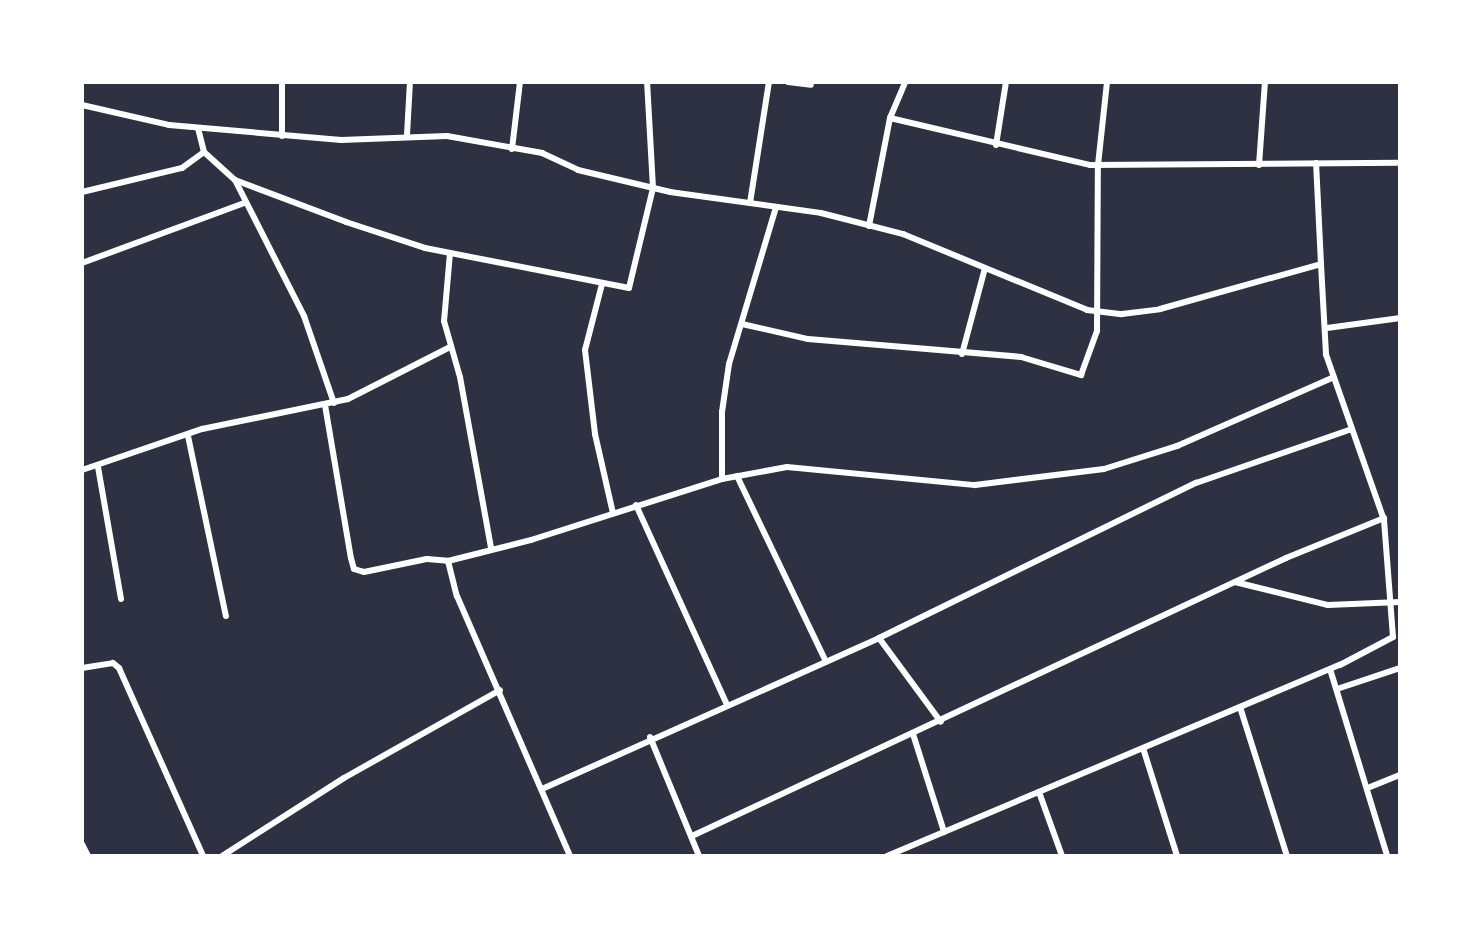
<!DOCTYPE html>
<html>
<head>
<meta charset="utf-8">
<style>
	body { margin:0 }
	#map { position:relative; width:1482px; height:938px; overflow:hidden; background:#2d3142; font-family:"Alegreya Sans",sans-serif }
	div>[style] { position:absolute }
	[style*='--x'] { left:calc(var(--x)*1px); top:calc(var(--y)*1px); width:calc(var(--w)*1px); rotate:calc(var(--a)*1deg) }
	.minor>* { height:6px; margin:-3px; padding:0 3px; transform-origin:3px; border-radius:3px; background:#fff }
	span { translate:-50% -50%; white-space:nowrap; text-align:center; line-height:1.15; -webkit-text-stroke:8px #fff; paint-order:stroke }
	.frame { position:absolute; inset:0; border:84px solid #fff; pointer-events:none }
</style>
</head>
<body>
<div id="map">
	<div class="minor">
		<div style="--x:788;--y:82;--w:23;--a:7"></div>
		<div style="--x:82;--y:105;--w:89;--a:12.9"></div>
		<div style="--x:169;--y:125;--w:173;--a:5"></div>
		<div style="--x:341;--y:140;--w:106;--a:-2.2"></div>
		<div style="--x:447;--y:136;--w:97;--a:10.1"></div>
		<div style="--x:542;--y:153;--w:40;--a:25"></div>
		<div style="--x:578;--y:170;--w:95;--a:13.4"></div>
		<div style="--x:670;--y:192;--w:152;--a:7.9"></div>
		<div style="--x:821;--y:213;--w:85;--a:14.4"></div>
		<div style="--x:903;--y:234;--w:199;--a:22.4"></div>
		<div style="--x:1087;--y:310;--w:35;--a:7"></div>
		<div style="--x:1122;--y:314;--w:38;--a:-7"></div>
		<div style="--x:1160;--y:309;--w:167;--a:-15.6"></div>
		<div style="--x:1321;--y:264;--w:101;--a:-92.8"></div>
		<div style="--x:890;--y:118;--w:205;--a:13.2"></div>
		<div style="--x:1090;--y:165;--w:310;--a:-0.4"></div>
		<div style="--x:198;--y:128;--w:25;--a:76"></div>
		<div style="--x:204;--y:152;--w:42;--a:42.1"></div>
		<div style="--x:235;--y:180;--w:119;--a:20.7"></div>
		<div style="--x:346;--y:222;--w:83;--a:18.2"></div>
		<div style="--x:425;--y:248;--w:208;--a:11.1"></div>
		<div style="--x:629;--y:288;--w:103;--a:-76.5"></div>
		<div style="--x:653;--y:188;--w:106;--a:-93.2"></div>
		<div style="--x:407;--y:135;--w:53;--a:-86.8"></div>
		<div style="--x:282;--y:136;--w:54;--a:-90"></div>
		<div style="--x:996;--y:145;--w:64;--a:-81"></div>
		<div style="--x:512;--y:149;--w:67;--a:-83.2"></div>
		<div style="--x:1259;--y:165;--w:83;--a:-85.9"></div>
		<div style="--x:235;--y:180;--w:153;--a:63.1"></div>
		<div style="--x:304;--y:316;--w:92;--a:71"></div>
		<div style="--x:82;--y:192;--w:103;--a:-13.5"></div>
		<div style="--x:182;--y:168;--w:27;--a:-36"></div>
		<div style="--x:750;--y:203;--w:122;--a:-81.1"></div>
		<div style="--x:869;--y:226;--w:110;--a:-79"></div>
		<div style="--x:890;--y:118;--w:39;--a:-67"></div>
		<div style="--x:450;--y:253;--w:68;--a:95"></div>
		<div style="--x:444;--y:321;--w:58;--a:74.1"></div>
		<div style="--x:460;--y:377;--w:174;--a:79.7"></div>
		<div style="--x:82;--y:263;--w:173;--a:-20.3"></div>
		<div style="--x:602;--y:284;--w:68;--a:104.4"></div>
		<div style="--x:585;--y:350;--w:85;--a:83.2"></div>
		<div style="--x:595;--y:434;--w:81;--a:77.2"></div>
		<div style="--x:742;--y:324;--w:68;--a:12.8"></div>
		<div style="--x:808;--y:339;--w:214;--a:4.8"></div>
		<div style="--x:1021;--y:357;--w:63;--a:16.7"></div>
		<div style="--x:1081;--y:375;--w:47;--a:-70"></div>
		<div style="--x:1097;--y:331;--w:166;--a:-89.7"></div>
		<div style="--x:1098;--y:165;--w:83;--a:-83.8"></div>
		<div style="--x:1327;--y:328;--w:74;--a:-7.8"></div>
		<div style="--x:962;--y:354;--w:89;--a:-75"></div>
		<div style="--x:325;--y:405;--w:155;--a:80.4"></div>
		<div style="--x:351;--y:558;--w:11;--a:75"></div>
		<div style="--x:354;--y:569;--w:10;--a:17"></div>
		<div style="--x:364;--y:572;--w:64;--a:-11.7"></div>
		<div style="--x:427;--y:559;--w:21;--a:5"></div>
		<div style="--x:448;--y:561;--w:86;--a:-14.2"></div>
		<div style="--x:531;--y:540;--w:201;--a:-17.7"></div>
		<div style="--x:722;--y:479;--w:66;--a:-10.5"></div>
		<div style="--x:787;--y:467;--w:189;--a:5.5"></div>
		<div style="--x:975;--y:485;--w:130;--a:-7.1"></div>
		<div style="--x:1104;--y:469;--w:77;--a:-17.5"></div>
		<div style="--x:1177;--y:446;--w:171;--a:-23.7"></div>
		<div style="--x:188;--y:436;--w:184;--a:78.1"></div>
		<div style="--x:98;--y:467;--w:134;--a:80.1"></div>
		<div style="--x:82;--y:470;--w:127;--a:-18.9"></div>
		<div style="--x:202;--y:429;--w:149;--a:-11.6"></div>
		<div style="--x:348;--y:399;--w:114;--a:-27"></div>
		<div style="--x:737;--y:476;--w:206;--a:64.4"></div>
		<div style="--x:722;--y:479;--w:67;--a:-90"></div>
		<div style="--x:722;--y:412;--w:49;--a:-81.7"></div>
		<div style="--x:729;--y:364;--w:164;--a:-73.3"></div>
		<div style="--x:636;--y:505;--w:220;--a:65.5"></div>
		<div style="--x:448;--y:561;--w:36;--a:76"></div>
		<div style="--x:457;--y:596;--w:283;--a:66.5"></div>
		<div style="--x:1235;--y:582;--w:96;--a:13.9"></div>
		<div style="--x:1328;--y:605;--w:72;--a:-2.4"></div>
		<div style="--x:879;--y:638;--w:104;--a:53.6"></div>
		<div style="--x:82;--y:668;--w:31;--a:-9"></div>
		<div style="--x:113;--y:663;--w:8;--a:40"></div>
		<div style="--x:119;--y:668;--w:206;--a:65.9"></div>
		<div style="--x:1330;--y:669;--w:195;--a:73"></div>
		<div style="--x:1337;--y:689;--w:66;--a:-18.4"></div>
		<div style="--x:1240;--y:707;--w:156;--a:72.5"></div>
		<div style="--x:913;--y:734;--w:103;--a:72.4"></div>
		<div style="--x:650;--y:737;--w:129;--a:67.6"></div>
		<div style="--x:1143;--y:748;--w:113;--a:72.5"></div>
		<div style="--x:1370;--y:787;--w:32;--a:-22"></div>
		<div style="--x:542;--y:789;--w:369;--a:-24.1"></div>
		<div style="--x:879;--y:638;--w:353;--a:-26.1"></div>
		<div style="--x:1196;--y:483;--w:165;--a:-19.1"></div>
		<div style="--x:1039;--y:792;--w:68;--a:70.2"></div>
		<div style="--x:692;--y:836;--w:656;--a:-25.08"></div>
		<div style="--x:1286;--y:558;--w:106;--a:-22.2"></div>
		<div style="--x:82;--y:844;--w:13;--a:63"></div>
		<div style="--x:222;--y:856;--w:145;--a:-32.6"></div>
		<div style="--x:344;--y:778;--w:179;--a:-29.4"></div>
		<div style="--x:887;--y:856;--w:492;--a:-22.9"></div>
		<div style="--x:1340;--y:665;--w:60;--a:-27.8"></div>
		<div style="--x:1393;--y:637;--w:117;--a:-94.4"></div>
		<div style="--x:1384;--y:520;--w:176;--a:-109.3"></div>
		<div style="--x:1326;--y:354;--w:90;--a:-93.2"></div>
	</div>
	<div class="frame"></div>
</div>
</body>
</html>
